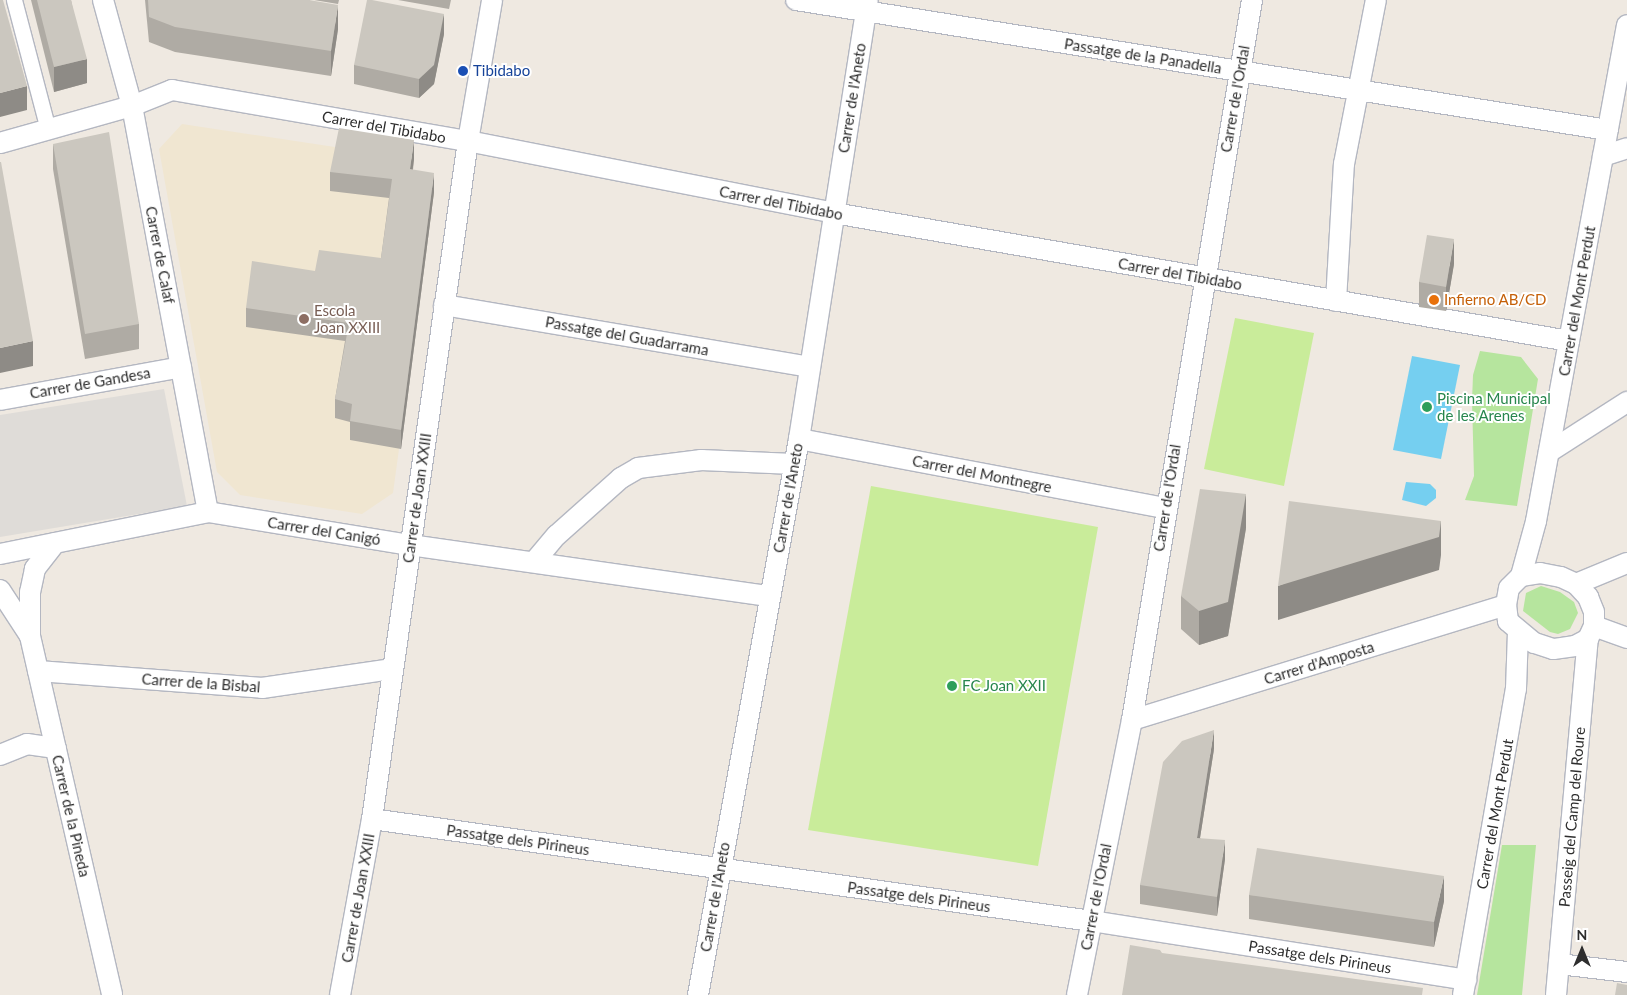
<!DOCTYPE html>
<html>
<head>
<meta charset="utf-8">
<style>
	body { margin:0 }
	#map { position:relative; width:1627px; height:995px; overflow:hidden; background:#efe9e1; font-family:Lato,sans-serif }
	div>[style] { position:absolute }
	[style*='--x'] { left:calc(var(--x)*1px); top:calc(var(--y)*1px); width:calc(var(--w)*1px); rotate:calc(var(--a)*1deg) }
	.education>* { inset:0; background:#f0e6d1 }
	.green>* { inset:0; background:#b6e59e }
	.pitch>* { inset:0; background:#c9ec9a }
	.plaza>* { inset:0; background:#dfdcd8 }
	.water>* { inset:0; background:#75cff0 }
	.roads { filter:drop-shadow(1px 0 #b4b7c1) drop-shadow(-1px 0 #b4b7c1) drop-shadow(0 1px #b4b7c1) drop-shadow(0 -1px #b4b7c1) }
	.pedestrian>* { height:15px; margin:-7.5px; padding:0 7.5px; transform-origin:7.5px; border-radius:7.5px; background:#fff }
	.minor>* { height:20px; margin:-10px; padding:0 10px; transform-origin:10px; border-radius:10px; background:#fff }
	.wall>* { inset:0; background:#afaba4 }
	.shaded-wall>* { inset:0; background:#8e8b86 }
	.building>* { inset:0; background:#cbc7bf }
	.dots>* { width:14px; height:14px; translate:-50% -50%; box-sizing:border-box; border:2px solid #fff; border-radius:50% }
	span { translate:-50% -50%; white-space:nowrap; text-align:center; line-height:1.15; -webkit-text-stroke:4px #fff; paint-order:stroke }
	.street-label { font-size:15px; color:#2e2e2e }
	.transit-label { font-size:15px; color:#164399 }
	.left { translate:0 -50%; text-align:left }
	.food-label { font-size:15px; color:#c56008 }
	.education-label { font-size:15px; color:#785e54 }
	.leisure-label { font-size:15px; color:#27864d }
	.north { position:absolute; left:1557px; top:925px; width:50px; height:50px; -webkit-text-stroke:4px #fff; paint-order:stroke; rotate:0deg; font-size:14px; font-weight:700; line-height:20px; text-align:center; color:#2e2e2e }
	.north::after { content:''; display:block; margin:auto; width:18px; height:22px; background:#2e2e2e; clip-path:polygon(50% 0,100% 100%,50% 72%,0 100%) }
</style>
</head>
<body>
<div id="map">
	<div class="education">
		<div style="clip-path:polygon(182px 124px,414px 159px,410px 188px,434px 192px,393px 493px,362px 514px,240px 495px,217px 472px,159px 149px)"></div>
	</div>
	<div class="green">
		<div style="clip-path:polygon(1480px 351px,1521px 357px,1538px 379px,1517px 506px,1465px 500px,1474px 476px,1472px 401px,1473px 375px)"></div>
		<div style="clip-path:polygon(1541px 586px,1560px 592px,1574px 602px,1578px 613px,1570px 629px,1558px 634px,1550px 632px,1523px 611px,1526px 593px)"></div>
		<div style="clip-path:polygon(1502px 845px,1536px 845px,1522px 995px,1477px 995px)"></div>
	</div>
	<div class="pitch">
		<div style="clip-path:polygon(1235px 318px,1314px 333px,1284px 486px,1204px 469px)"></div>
		<div style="clip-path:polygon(871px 486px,1098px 527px,1038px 866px,808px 830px)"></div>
	</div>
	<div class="plaza">
		<div style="clip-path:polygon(164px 389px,187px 506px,0 537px,0 415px)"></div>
	</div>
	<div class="water">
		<div style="clip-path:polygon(1412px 356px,1460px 365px,1441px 459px,1393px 450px)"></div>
		<div style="clip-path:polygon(1406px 482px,1430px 484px,1436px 490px,1436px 498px,1426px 506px,1402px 500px)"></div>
	</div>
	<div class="roads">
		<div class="pedestrian">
			<div style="--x:14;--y:0;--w:134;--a:75.3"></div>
		</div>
		<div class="minor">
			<div style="--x:103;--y:0;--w:110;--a:74.7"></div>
			<div style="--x:132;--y:106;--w:413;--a:79.4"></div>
			<div style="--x:796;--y:0;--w:822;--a:9.1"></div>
			<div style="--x:0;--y:143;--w:137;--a:-15.7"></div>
			<div style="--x:132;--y:106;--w:43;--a:-21.8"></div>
			<div style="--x:172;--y:90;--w:300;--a:9.8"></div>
			<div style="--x:468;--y:141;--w:373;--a:11.1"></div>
			<div style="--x:834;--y:213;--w:746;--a:9.88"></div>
			<div style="--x:1603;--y:156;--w:25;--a:-18"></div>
			<div style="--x:1336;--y:301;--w:137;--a:-86.7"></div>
			<div style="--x:1344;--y:164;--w:167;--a:-79"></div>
			<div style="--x:444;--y:305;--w:371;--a:9.6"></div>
			<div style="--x:0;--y:400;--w:184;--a:-10.3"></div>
			<div style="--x:799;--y:439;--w:372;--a:10.7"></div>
			<div style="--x:1549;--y:452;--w:93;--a:-32.7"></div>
			<div style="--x:55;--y:543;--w:33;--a:128"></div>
			<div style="--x:35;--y:569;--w:24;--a:102"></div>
			<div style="--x:30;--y:592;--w:44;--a:90"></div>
			<div style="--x:30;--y:636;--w:368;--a:77.1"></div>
			<div style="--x:0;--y:554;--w:212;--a:-11.4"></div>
			<div style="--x:208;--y:512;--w:205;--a:9.3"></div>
			<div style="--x:410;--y:545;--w:364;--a:8.1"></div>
			<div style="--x:534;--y:562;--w:35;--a:-50"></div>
			<div style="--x:557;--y:535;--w:86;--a:-41.7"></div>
			<div style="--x:621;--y:478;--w:20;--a:-30"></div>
			<div style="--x:638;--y:468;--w:64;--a:-7.2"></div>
			<div style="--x:701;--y:460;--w:93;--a:2.5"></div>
			<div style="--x:1540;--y:573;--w:21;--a:11"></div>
			<div style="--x:1561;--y:577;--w:17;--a:25"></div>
			<div style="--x:1576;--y:584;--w:18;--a:47"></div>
			<div style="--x:1588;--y:597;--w:16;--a:68"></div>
			<div style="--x:1594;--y:612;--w:14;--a:90"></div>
			<div style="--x:1594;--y:626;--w:14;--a:115"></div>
			<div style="--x:1588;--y:639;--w:15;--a:152"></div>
			<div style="--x:1575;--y:646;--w:22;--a:172"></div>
			<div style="--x:1553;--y:649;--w:20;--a:-162"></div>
			<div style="--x:1534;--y:643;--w:34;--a:-140"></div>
			<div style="--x:1508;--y:621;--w:16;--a:-97"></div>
			<div style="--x:1506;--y:605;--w:17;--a:-80"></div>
			<div style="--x:1509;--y:588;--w:17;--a:-45"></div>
			<div style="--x:1521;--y:576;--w:19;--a:-9"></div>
			<div style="--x:1521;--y:576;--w:57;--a:-74.7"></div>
			<div style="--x:1536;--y:521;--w:504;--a:-79.6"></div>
			<div style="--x:1576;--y:584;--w:55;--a:-22.4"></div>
			<div style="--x:0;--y:590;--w:55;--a:56.9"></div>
			<div style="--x:1594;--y:626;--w:35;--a:20"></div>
			<div style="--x:38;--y:671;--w:225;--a:4.3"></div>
			<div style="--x:262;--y:688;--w:132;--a:-8.3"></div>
			<div style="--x:1132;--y:720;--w:391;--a:-17.1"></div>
			<div style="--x:0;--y:755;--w:29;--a:-22"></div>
			<div style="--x:27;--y:744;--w:29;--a:8"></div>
			<div style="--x:372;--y:819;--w:726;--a:8.07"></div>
			<div style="--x:1091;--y:921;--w:380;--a:8.9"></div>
			<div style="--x:1559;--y:964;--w:68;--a:6.7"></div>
			<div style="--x:340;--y:995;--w:179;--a:-79.7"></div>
			<div style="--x:372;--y:819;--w:685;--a:-81.94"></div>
			<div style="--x:468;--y:141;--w:143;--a:-80.3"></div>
			<div style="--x:698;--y:995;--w:565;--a:-79.7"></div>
			<div style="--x:799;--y:439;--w:444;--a:-81.1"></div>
			<div style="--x:1077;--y:995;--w:280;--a:-78.7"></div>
			<div style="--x:1132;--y:720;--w:730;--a:-80.54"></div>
			<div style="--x:1463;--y:995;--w:311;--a:-80.2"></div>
			<div style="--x:1516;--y:689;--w:57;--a:-88"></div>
			<div style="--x:1556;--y:995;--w:357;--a:-84.9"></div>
		</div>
	</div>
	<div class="wall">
		<div style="clip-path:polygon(31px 0,71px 0,87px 83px,54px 92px)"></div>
		<div style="clip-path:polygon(145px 0,309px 0,338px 29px,331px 76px,175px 52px,149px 42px)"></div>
		<div style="clip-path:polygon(314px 0,339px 0,338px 4px)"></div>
		<div style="clip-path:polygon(398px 0,451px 0,449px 9px)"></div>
		<div style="clip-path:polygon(444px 34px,434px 84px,419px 98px,354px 84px,354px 65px)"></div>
		<div style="clip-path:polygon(53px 144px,139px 324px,139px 349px,85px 359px,53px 169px)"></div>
		<div style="clip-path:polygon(414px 159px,413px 170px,434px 192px,401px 449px,350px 440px,350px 422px,335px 418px,335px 399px,345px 341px,246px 327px,246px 308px,315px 271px,381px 258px,389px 198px,330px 191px,330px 172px)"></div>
		<div style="clip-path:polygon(1454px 264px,1446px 311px,1419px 307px,1419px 282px)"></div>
		<div style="clip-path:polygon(1246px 528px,1228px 636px,1199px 645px,1181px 629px,1181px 596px)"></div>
		<div style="clip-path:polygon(1214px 749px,1200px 838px,1225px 859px,1217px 916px,1140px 904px,1140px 885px)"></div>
		<div style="clip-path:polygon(1249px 895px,1444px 901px,1434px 947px,1249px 919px)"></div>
	</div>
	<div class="shaded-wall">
		<div style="clip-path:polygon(338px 5px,338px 29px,331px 76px,331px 51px)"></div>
		<div style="clip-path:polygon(444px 14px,444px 34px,434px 84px,419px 98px,419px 79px)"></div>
		<div style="clip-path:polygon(87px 59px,87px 83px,54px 92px,54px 67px)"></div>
		<div style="clip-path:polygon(27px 86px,27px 110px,0 117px,0 93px)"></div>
		<div style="clip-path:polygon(414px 140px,414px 159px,410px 188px,410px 169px)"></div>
		<div style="clip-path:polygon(434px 173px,434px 192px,401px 449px,401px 430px)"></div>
		<div style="clip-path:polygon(1454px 239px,1454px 264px,1446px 311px,1446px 287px)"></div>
		<div style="clip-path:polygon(33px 341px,33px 366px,0 373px,0 348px)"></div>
		<div style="clip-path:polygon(1246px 494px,1246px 528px,1228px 636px,1199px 645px,1199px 611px)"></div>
		<div style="clip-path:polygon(1441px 521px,1441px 555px,1439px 570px,1278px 620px,1278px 586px)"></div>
		<div style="clip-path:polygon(1214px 730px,1214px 749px,1197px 857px,1197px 838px)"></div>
		<div style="clip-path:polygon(1225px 840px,1225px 859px,1217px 916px,1217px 897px)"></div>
		<div style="clip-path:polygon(1444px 876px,1444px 901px,1434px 947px,1434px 922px)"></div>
	</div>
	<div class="building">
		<div style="clip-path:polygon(0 0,3px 0,27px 86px,0 93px)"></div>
		<div style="clip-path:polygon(37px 0,71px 0,87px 59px,54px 67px)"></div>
		<div style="clip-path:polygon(148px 0,309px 0,338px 5px,331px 51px,175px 27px,149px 17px)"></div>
		<div style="clip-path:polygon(367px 0,372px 0,444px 14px,434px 65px,419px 79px,354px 65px)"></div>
		<div style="clip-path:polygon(339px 128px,414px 140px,410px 169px,434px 173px,401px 430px,350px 421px,352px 404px,335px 399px,349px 323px,246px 308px,252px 261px,315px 271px,319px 250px,381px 258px,392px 179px,330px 172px)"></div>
		<div style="clip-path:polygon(109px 132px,139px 324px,85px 334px,53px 144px)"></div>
		<div style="clip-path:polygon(0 162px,1px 162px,33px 341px,0 348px)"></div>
		<div style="clip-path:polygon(1427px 235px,1454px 239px,1446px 287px,1419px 282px)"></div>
		<div style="clip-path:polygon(1200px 489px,1246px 494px,1228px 602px,1199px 611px,1181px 596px)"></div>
		<div style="clip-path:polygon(1289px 501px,1441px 521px,1439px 537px,1278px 586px)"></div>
		<div style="clip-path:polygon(1214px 730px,1197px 838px,1225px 840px,1217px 897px,1140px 885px,1163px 762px,1182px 741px)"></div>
		<div style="clip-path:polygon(1257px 848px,1444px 876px,1434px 922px,1249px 895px)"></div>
		<div style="clip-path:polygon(1130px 945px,1160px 950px,1162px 953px,1423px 988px,1422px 995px,1122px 995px)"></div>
		<div style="clip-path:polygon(1617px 983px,1627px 985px,1627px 995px,1615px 995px)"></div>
	</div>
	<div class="dots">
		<div style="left:463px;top:71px;background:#1a4fb4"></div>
		<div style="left:1434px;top:300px;background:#e8710a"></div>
		<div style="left:304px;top:319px;background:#8d6e63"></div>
		<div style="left:1427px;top:407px;background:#2e9e5b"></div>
		<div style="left:952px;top:686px;background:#2e9e5b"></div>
	</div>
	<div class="street-label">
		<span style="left:1143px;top:56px;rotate:9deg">Passatge de la Panadella</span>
		<span style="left:852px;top:98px;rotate:-81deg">Carrer de l'Aneto</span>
		<span style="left:1235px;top:99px;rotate:-80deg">Carrer de l'Ordal</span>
		<span style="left:384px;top:127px;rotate:10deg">Carrer del Tibidabo</span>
		<span style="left:781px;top:203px;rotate:11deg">Carrer del Tibidabo</span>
		<span style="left:160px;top:255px;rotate:79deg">Carrer de Calaf</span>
		<span style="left:1180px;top:274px;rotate:10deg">Carrer del Tibidabo</span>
		<span style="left:1577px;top:301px;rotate:-80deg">Carrer del Mont Perdut</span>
		<span style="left:627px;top:336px;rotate:10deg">Passatge del Guadarrama</span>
		<span style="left:90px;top:383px;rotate:-10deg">Carrer de Gandesa</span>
		<span style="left:982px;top:474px;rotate:11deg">Carrer del Montnegre</span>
		<span style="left:417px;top:498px;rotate:-82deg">Carrer de Joan XXIII</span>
		<span style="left:788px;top:498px;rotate:-80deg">Carrer de l'Aneto</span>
		<span style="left:1167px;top:498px;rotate:-81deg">Carrer de l'Ordal</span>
		<span style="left:324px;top:531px;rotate:9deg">Carrer del Canigó</span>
		<span style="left:1319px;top:663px;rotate:-17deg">Carrer d'Amposta</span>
		<span style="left:201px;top:683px;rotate:4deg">Carrer de la Bisbal</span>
		<span style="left:1495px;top:814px;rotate:-80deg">Carrer del Mont Perdut</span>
		<span style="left:71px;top:816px;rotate:77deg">Carrer de la Pineda</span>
		<span style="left:1572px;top:817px;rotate:-85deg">Passeig del Camp del Roure</span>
		<span style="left:518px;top:840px;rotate:8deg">Passatge dels Pirineus</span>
		<span style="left:715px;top:897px;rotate:-80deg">Carrer de l'Aneto</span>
		<span style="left:919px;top:897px;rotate:8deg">Passatge dels Pirineus</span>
		<span style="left:1096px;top:897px;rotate:-79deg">Carrer de l'Ordal</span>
		<span style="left:358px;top:898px;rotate:-80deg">Carrer de Joan XXIII</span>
		<span style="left:1320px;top:957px;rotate:9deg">Passatge dels Pirineus</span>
	</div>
	<div class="transit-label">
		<span class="left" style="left:473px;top:71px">Tibidabo</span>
	</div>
	<div class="food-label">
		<span class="left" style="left:1444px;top:300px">Infierno AB/CD</span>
	</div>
	<div class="education-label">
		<span class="left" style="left:314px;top:319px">Escola<br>Joan XXIII</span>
	</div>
	<div class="leisure-label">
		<span class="left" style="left:1437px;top:407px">Piscina Municipal<br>de les Arenes</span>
		<span class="left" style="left:962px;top:686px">FC Joan XXII</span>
	</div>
	<div class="north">N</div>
</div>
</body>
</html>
